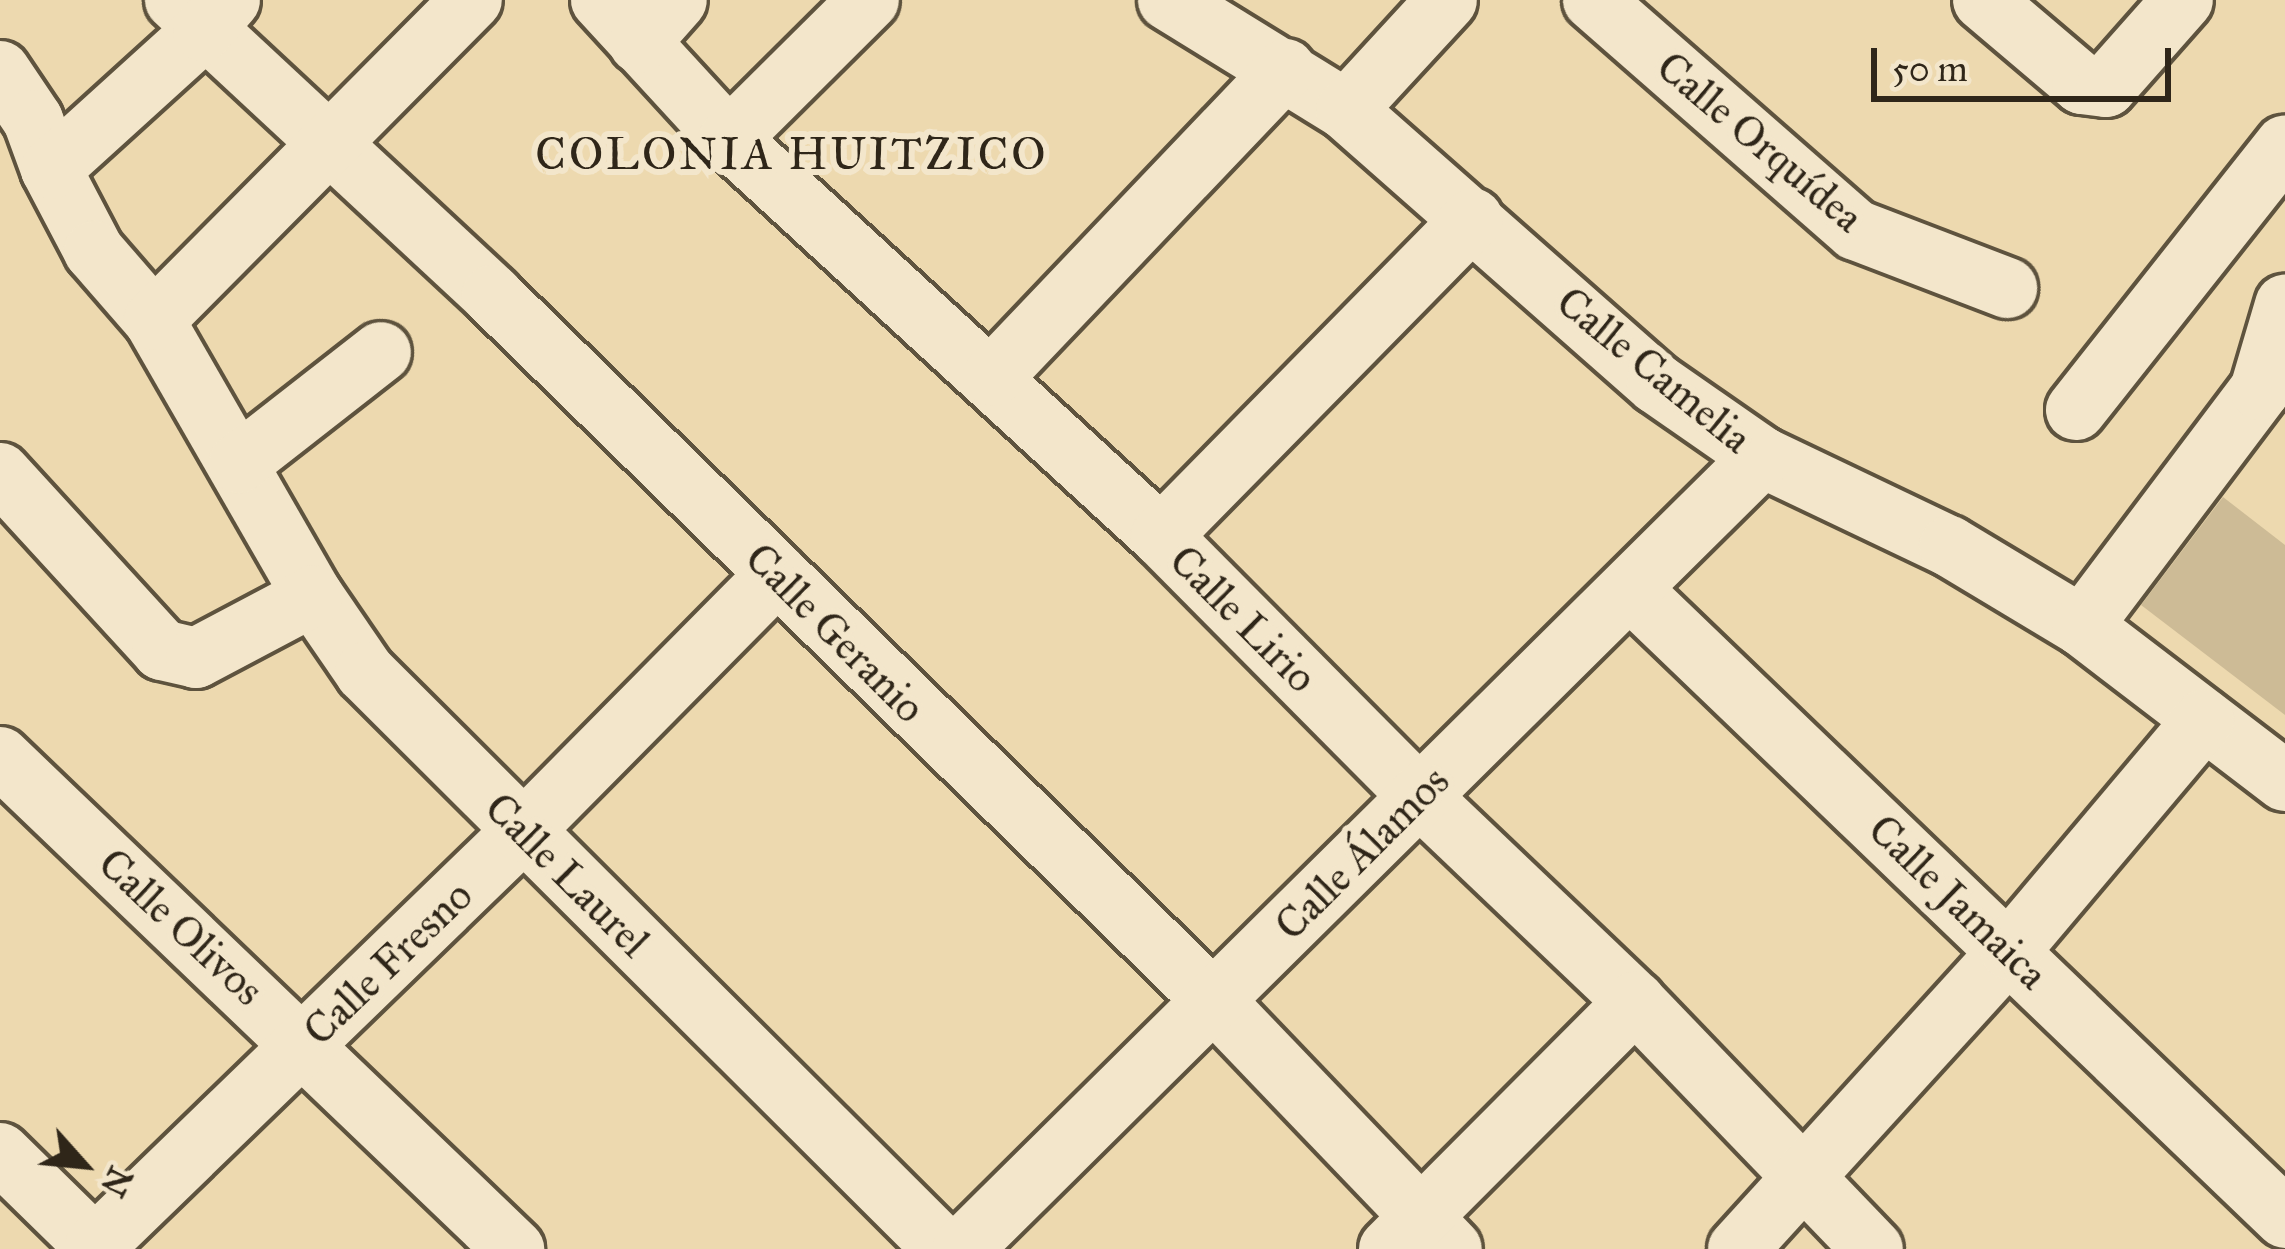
<!DOCTYPE html>
<html>
<head>
<meta charset="utf-8">
<style>
	body { margin:0 }
	#map { position:relative; width:2285px; height:1249px; overflow:hidden; background:#edd9af; font-family:"IM FELL Great Primer",serif }
	div>[style] { position:absolute }
	[style*='--x'] { left:calc(var(--x)*1px); top:calc(var(--y)*1px); width:calc(var(--w)*1px); rotate:calc(var(--a)*1deg) }
	.green>* { inset:0; background:#cdbb96 }
	.roads { filter:drop-shadow(3px 0 #5e533e) drop-shadow(-3px 0 #5e533e) drop-shadow(0 3px #5e533e) drop-shadow(0 -3px #5e533e) }
	.minor>* { height:60px; margin:-30px; padding:0 30px; transform-origin:30px; border-radius:30px; background:#f3e6cb }
	span { translate:-50% -50%; white-space:nowrap; text-align:center; line-height:1.15; -webkit-text-stroke:12px #f3e6cb; paint-order:stroke }
	.street-label { font-size:42px; color:#2f2619 }
	.neighbourhood-label { font-size:45px; color:#2f2619; letter-spacing:3px }
	.north { position:absolute; left:24px; top:1105px; width:120px; height:120px; -webkit-text-stroke:9px #f3e6cb; paint-order:stroke; rotate:117deg; font-size:33px; font-weight:700; line-height:48px; text-align:center; color:#2f2619 }
	.north::after { content:''; display:block; margin:auto; width:42px; height:54px; background:#2f2619; clip-path:polygon(50% 0,100% 100%,50% 72%,0 100%) }
	.scale { position:absolute; left:1871px; top:48px; width:300px; height:54px; box-sizing:border-box; border:6px solid #2f2619; border-top:0; padding-left:15px; font-size:36px; line-height:42px; white-space:nowrap; color:#2f2619; -webkit-text-stroke:9px #f3e6cb; paint-order:stroke }
</style>
</head>
<body>
<div id="map">
	<div class="green">
		<div style="clip-path:polygon(2223px 497px,2285px 545px,2285px 715px,2141px 605px)"></div>
	</div>
	<div class="roads">
		<div class="minor">
			<div style="--x:175;--y:0;--w:433;--a:42.9"></div>
			<div style="--x:492;--y:295;--w:1011;--a:44.36"></div>
			<div style="--x:1215;--y:1002;--w:342;--a:46.2"></div>
			<div style="--x:601;--y:0;--w:189;--a:47.4"></div>
			<div style="--x:729;--y:139;--w:587;--a:42.58"></div>
			<div style="--x:1161;--y:536;--w:366;--a:45.2"></div>
			<div style="--x:1419;--y:796;--w:298;--a:43.6"></div>
			<div style="--x:1635;--y:1002;--w:343;--a:46.1"></div>
			<div style="--x:1168;--y:0;--w:209;--a:31.7"></div>
			<div style="--x:1346;--y:110;--w:414;--a:41.4"></div>
			<div style="--x:1657;--y:384;--w:128;--a:34.8"></div>
			<div style="--x:1762;--y:457;--w:207;--a:25.5"></div>
			<div style="--x:1949;--y:546;--w:155;--a:31"></div>
			<div style="--x:2082;--y:626;--w:255;--a:37.4"></div>
			<div style="--x:1593;--y:0;--w:349;--a:41.2"></div>
			<div style="--x:1856;--y:230;--w:162;--a:21"></div>
			<div style="--x:1983;--y:0;--w:130;--a:40.3"></div>
			<div style="--x:2082;--y:84;--w:24;--a:7"></div>
			<div style="--x:2106;--y:87;--w:116;--a:-48.5"></div>
			<div style="--x:639;--y:43;--w:57;--a:-48.5"></div>
			<div style="--x:0;--y:71;--w:59;--a:56"></div>
			<div style="--x:33;--y:120;--w:52;--a:69.8"></div>
			<div style="--x:51;--y:169;--w:93;--a:62.3"></div>
			<div style="--x:94;--y:251;--w:91;--a:49"></div>
			<div style="--x:154;--y:320;--w:319;--a:60.1"></div>
			<div style="--x:313;--y:596;--w:92;--a:55.6"></div>
			<div style="--x:365;--y:672;--w:817;--a:44.9"></div>
			<div style="--x:1346;--y:110;--w:149;--a:-47.4"></div>
			<div style="--x:729;--y:139;--w:197;--a:-44.8"></div>
			<div style="--x:51;--y:169;--w:205;--a:-42.2"></div>
			<div style="--x:203;--y:31;--w:41;--a:-48.9"></div>
			<div style="--x:154;--y:320;--w:451;--a:-45.2"></div>
			<div style="--x:993;--y:376;--w:424;--a:-46.4"></div>
			<div style="--x:2076;--y:410;--w:337;--a:-51.7"></div>
			<div style="--x:239;--y:463;--w:180;--a:-38"></div>
			<div style="--x:0;--y:473;--w:240;--a:47.5"></div>
			<div style="--x:162;--y:650;--w:35;--a:13"></div>
			<div style="--x:196;--y:658;--w:132;--a:-27.9"></div>
			<div style="--x:1161;--y:536;--w:445;--a:-45.5"></div>
			<div style="--x:1630;--y:589;--w:908;--a:43.84"></div>
			<div style="--x:2082;--y:626;--w:296;--a:-53"></div>
			<div style="--x:2260;--y:390;--w:89;--a:-73.6"></div>
			<div style="--x:0;--y:757;--w:712;--a:43.75"></div>
			<div style="--x:0;--y:1153;--w:137;--a:44.4"></div>
			<div style="--x:95;--y:1246;--w:595;--a:-44.11"></div>
			<div style="--x:522;--y:832;--w:363;--a:-45.3"></div>
			<div style="--x:962;--y:1249;--w:1126;--a:-44.71"></div>
			<div style="--x:1389;--y:1249;--w:349;--a:-45.1"></div>
			<div style="--x:1738;--y:1249;--w:404;--a:-47.7"></div>
			<div style="--x:2010;--y:950;--w:301;--a:-49.9"></div>
		</div>
	</div>
	<div class="street-label">
		<span style="left:1760px;top:142px;rotate:40deg">Calle Orquídea</span>
		<span style="left:1654px;top:370px;rotate:39deg">Calle Camelia</span>
		<span style="left:1243px;top:619px;rotate:45deg">Calle Lirio</span>
		<span style="left:835px;top:633px;rotate:45deg">Calle Geranio</span>
		<span style="left:1362px;top:853px;rotate:-45deg">Calle Álamos</span>
		<span style="left:567px;top:875px;rotate:45deg">Calle Laurel</span>
		<span style="left:1958px;top:902px;rotate:44deg">Calle Jamaica</span>
		<span style="left:181px;top:927px;rotate:43deg">Calle Olivos</span>
		<span style="left:388px;top:963px;rotate:-44deg">Calle Fresno</span>
	</div>
	<div class="neighbourhood-label">
		<span style="left:792px;top:154px">COLONIA HUITZICO</span>
	</div>
	<div class="north">N</div>
	<div class="scale">50 m</div>
</div>
</body>
</html>
